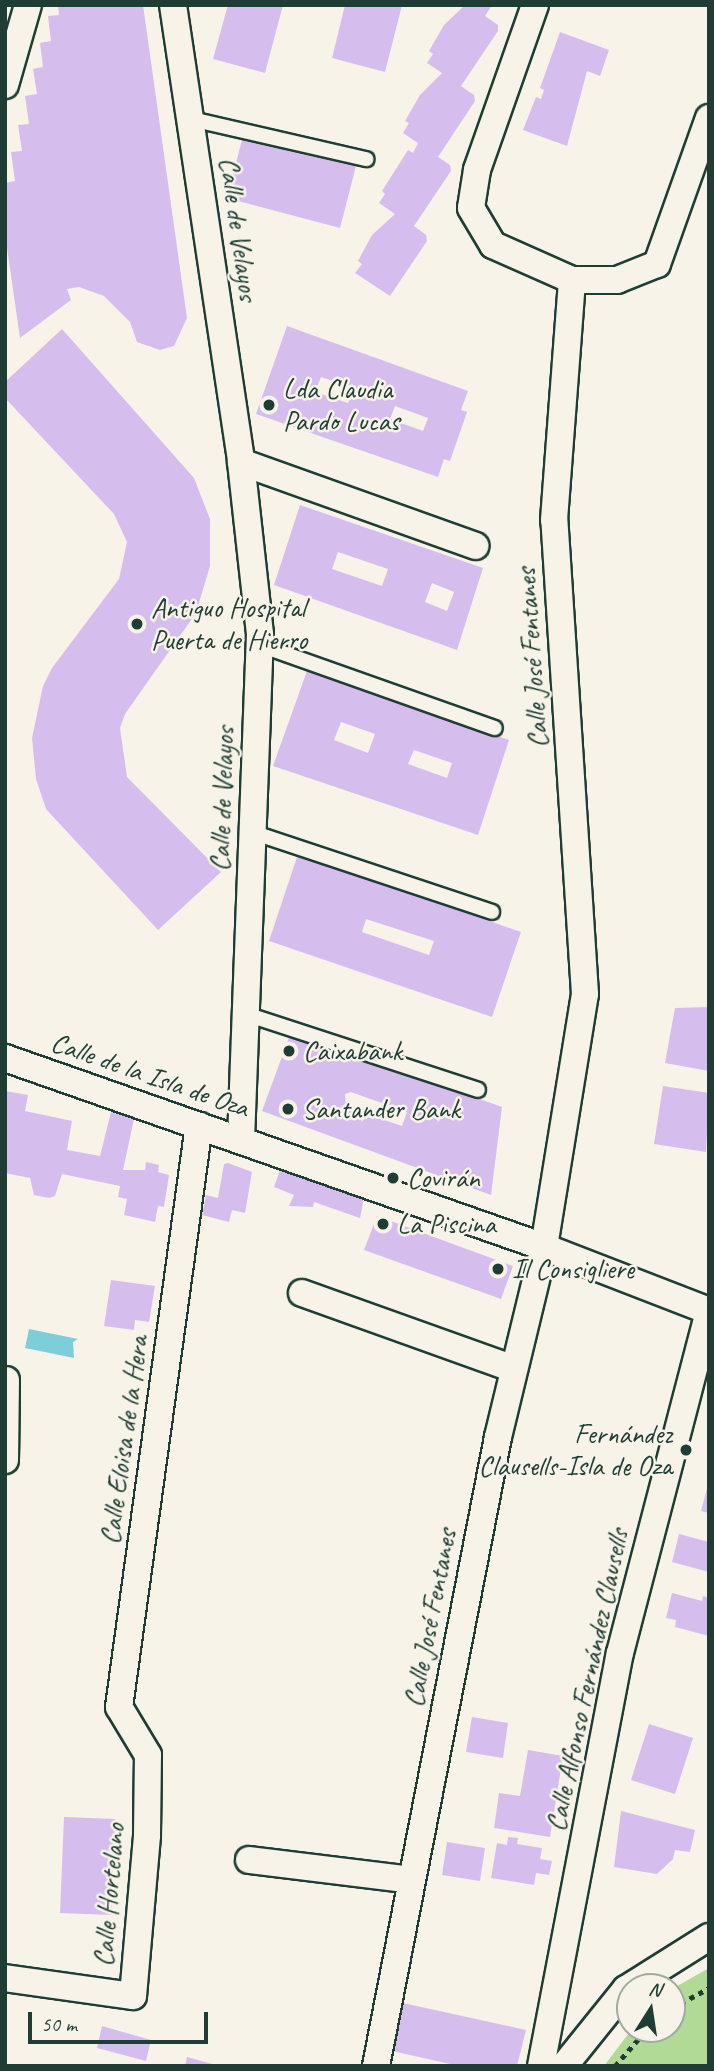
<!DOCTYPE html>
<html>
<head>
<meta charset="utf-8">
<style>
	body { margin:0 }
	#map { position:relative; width:714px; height:2071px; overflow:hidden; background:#f7f3e8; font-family:Caveat,sans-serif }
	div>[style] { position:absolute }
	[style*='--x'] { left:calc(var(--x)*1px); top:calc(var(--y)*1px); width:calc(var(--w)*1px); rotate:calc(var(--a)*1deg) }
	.green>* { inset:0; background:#b1da97 }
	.water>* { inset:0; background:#7dced8 }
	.building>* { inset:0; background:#d5beee }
	.path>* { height:4.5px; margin-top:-2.25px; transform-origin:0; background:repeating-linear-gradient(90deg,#1f3d34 0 5px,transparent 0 10px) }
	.roads { filter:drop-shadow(2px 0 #1f3d34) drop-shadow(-2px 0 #1f3d34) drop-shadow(0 2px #1f3d34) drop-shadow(0 -2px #1f3d34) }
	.lane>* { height:14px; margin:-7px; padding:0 7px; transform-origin:7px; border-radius:7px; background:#f7f3e8 }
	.street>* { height:26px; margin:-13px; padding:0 13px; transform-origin:13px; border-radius:13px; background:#f7f3e8 }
	.dots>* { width:19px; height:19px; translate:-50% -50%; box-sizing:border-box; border:4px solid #f7f3e8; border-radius:50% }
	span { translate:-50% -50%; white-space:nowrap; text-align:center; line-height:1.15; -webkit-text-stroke:5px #f7f3e8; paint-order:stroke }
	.street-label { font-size:28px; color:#1f3d34 }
	.poi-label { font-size:28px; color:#1f3d34 }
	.left { translate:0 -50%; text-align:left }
	.right { translate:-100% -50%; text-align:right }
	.frame { position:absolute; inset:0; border:7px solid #1f3d34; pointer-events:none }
	.north { position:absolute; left:616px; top:1973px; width:70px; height:70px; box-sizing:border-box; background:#f7f3e8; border:2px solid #a1aaa0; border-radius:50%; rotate:12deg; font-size:19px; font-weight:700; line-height:28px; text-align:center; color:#1f3d34 }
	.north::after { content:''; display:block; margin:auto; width:24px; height:32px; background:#1f3d34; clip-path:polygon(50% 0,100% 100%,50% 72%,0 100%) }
	.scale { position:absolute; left:28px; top:2012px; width:180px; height:32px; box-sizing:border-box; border:4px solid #1f3d34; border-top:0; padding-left:9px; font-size:21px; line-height:24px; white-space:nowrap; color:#1f3d34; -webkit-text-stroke:5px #f7f3e8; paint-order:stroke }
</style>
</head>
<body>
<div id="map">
	<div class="green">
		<div style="clip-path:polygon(709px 1968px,709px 2066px,604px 2066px,632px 2029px,672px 2029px,672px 1989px)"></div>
	</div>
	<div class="water">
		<div style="clip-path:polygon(29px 1329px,78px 1339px,73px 1342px,74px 1358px,25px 1348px)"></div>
	</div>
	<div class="building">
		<div style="clip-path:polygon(58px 5px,143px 5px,187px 318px,174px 346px,160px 350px,137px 342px,130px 322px,104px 296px,79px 287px,67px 289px,71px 300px,20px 338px,5px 234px,5px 183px,15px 181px,11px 152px,22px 151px,18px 125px,29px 124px,25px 96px,37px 94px,33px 69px,43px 67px,40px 43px,51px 41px,48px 16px,59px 15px)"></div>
		<div style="clip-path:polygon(228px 5px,283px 5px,265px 73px,213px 59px)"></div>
		<div style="clip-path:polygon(345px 5px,402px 5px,385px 72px,332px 58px)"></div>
		<div style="clip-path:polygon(465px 5px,492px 5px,485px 16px,498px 25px,498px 31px,461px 86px,474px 95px,475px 101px,438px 157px,450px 165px,451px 171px,414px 226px,426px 235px,427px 241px,390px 296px,355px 273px,362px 264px,358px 261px,372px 235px,395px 214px,379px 203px,385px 194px,382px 191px,408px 150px,413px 153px,418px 143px,403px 133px,409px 123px,405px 121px,420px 95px,442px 73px,427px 63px,433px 54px,429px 51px,444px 25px)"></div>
		<div style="clip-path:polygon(560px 32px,609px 50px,600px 76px,587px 71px,567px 146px,523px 130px,536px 97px,541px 99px,544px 90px,540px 88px)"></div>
		<div style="clip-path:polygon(243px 136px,356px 166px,340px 228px,227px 198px)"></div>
		<div style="clip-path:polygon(evenodd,287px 326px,468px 391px,461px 410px,467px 412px,450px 461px,444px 459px,438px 477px,256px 414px,287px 326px,321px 377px,353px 388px,348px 403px,315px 392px,321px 377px,287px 326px,395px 406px,428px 418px,423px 431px,390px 419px,395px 406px)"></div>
		<div style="clip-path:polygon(62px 329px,194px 478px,210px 519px,210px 566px,196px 613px,125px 714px,120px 728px,127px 777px,221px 872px,158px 930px,46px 809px,36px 779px,32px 738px,43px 686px,52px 668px,119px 579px,127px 542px,114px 514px,5px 398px,5px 382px)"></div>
		<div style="clip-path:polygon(evenodd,300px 505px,483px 568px,457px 650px,274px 585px,300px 505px,338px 552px,388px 569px,382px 586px,332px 569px,338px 552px,300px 505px,432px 583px,454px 592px,447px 611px,425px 602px,432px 583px)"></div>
		<div style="clip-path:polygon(evenodd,308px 668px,509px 740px,478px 835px,273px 766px,308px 668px,341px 722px,375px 734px,368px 753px,334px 740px,341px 722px,308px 668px,414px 750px,452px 763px,447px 778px,408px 764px,414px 750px)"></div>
		<div style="clip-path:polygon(evenodd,298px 854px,521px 932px,492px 1017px,269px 941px,298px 854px,366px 919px,434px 941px,429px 955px,362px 932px,366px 919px)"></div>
		<div style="clip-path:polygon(709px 1007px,709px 1071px,665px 1063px,675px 1008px)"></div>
		<div style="clip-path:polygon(evenodd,291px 1032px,502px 1107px,491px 1195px,262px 1111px,291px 1032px,351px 1092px,407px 1112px,402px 1126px,346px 1107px,345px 1094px,351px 1092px)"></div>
		<div style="clip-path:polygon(663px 1086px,709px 1093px,706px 1152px,654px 1144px)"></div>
		<div style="clip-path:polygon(5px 1091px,28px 1095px,25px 1111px,72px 1121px,67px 1150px,100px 1156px,111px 1112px,134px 1119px,123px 1170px,145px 1170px,146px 1162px,159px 1165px,158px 1172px,169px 1175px,164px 1207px,158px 1206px,155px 1222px,124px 1215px,127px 1199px,118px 1197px,120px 1186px,62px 1174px,55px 1196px,49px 1198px,34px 1195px,30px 1178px,5px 1173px)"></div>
		<div style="clip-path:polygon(228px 1163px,252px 1172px,245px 1213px,232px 1210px,229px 1222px,202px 1215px,206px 1195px,218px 1198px,224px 1164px)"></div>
		<div style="clip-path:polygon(281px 1167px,364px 1197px,360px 1218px,314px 1202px,313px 1207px,289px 1206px,294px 1195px,274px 1187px)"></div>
		<div style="clip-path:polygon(377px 1216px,513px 1266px,501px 1299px,364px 1250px)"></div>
		<div style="clip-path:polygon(111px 1280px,155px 1286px,149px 1322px,135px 1320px,134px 1330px,104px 1326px)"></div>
		<div style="clip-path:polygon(708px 1485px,709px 1485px,709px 1513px,701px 1511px)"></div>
		<div style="clip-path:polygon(679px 1534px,709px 1542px,709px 1572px,672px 1562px)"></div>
		<div style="clip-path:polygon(672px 1593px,702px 1601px,703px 1596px,709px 1598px,709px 1636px,675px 1627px,676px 1620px,666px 1618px)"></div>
		<div style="clip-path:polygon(472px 1717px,508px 1723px,503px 1758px,466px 1752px)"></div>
		<div style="clip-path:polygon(649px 1724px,693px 1738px,675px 1794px,631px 1780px)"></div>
		<div style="clip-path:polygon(528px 1750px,563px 1756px,550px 1837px,494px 1828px,499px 1793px,520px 1796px)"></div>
		<div style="clip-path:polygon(621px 1811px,695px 1830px,690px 1852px,675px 1850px,673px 1859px,657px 1874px,614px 1867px)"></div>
		<div style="clip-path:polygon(64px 1817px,115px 1819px,111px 1915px,60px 1913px)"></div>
		<div style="clip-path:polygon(508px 1837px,518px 1838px,517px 1844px,542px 1848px,540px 1859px,552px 1861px,549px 1875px,536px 1873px,534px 1885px,491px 1878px,497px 1843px,507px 1845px)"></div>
		<div style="clip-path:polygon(447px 1842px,485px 1848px,480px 1881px,442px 1875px)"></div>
		<div style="clip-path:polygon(403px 2003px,526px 2030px,517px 2066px,459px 2066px,392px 2051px)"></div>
		<div style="clip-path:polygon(102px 2026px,151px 2040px,146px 2061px,97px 2048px)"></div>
		<div style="clip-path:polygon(187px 2057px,216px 2065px,216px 2066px,185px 2066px)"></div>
	</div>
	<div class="path">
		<div style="--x:672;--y:2008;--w:42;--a:-28.4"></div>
		<div style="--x:615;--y:2066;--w:49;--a:-49.1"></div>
	</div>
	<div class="roads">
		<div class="lane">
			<div style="--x:191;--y:119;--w:180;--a:12.9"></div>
			<div style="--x:260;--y:645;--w:249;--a:19.5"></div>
			<div style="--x:252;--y:832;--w:253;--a:18.4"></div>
			<div style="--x:246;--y:1014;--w:244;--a:18.1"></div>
		</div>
		<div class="street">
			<div style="--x:173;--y:5;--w:462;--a:81.5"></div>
			<div style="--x:241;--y:462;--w:173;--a:83.7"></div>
			<div style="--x:260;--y:634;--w:505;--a:92.15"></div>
			<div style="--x:535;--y:5;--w:175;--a:109.4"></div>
			<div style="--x:477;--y:170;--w:38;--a:99"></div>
			<div style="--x:471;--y:208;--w:43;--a:59.3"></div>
			<div style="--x:493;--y:245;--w:86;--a:23.9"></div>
			<div style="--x:572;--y:280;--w:45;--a:0"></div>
			<div style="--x:617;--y:280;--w:43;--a:-21.8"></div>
			<div style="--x:657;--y:264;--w:155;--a:-70.4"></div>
			<div style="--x:5;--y:85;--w:83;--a:-74"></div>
			<div style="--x:241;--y:462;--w:249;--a:19.7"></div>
			<div style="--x:5;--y:1058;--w:571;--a:19.32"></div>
			<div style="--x:544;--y:1247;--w:177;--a:21.2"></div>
			<div style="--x:302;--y:1293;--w:225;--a:19.7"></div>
			<div style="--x:5;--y:1460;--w:80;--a:-89.3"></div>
			<div style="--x:249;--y:1860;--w:163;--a:7"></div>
			<div style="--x:5;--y:1978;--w:129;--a:8"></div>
			<div style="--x:133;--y:1996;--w:162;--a:-85"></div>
			<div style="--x:147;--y:1835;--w:80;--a:-89.3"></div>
			<div style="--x:148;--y:1755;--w:56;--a:-121.1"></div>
			<div style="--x:119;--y:1707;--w:587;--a:-82.17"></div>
			<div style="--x:376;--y:2066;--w:641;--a:-79.02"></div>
			<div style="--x:498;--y:1437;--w:195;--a:-76.4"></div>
			<div style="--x:544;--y:1247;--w:256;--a:-80.8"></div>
			<div style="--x:585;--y:994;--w:475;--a:-93.7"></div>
			<div style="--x:554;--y:520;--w:241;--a:-85.7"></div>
			<div style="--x:541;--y:2066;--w:420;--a:-79.2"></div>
			<div style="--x:620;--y:1653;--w:353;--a:-75.4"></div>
			<div style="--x:564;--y:2066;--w:99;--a:-51.2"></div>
			<div style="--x:626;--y:1989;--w:98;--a:-32.1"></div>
		</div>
	</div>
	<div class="dots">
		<div style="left:269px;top:405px;background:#1f3d34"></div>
		<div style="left:137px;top:624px;background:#1f3d34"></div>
		<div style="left:289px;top:1051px;background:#1f3d34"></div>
		<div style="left:288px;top:1109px;background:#1f3d34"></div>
		<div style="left:393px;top:1178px;background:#1f3d34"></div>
		<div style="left:383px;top:1224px;background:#1f3d34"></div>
		<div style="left:498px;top:1269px;background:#1f3d34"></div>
		<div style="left:686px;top:1450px;background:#1f3d34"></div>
	</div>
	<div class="street-label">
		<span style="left:239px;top:229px;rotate:82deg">Calle de Velayos</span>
		<span style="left:532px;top:658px;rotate:-94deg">Calle José Fentanes</span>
		<span style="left:222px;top:799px;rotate:-88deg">Calle de Velayos</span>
		<span style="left:150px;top:1075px;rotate:19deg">Calle de la Isla de Oza</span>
		<span style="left:124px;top:1440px;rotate:-82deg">Calle Eloisa de la Hera</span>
		<span style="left:430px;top:1618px;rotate:-79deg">Calle José Fentanes</span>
		<span style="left:587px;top:1680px;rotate:-78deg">Calle Alfonso Fernández Clausells</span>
		<span style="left:109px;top:1895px;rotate:-85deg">Calle Hortelano</span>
	</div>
	<div class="poi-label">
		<span class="left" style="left:283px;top:405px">Lda Claudia<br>Pardo Lucas</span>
		<span class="left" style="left:151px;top:624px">Antiguo Hospital<br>Puerta de Hierro</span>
		<span class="left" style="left:303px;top:1051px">Caixabank</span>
		<span class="left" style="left:302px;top:1109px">Santander Bank</span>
		<span class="left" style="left:407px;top:1178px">Covirán</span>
		<span class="left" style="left:397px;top:1224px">La Piscina</span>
		<span class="left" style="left:512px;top:1269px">Il Consigliere</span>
		<span class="right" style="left:672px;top:1450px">Fernández<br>Clausells-Isla de Oza</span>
	</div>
	<div class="frame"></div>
	<div class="north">N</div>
	<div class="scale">50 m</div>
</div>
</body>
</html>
